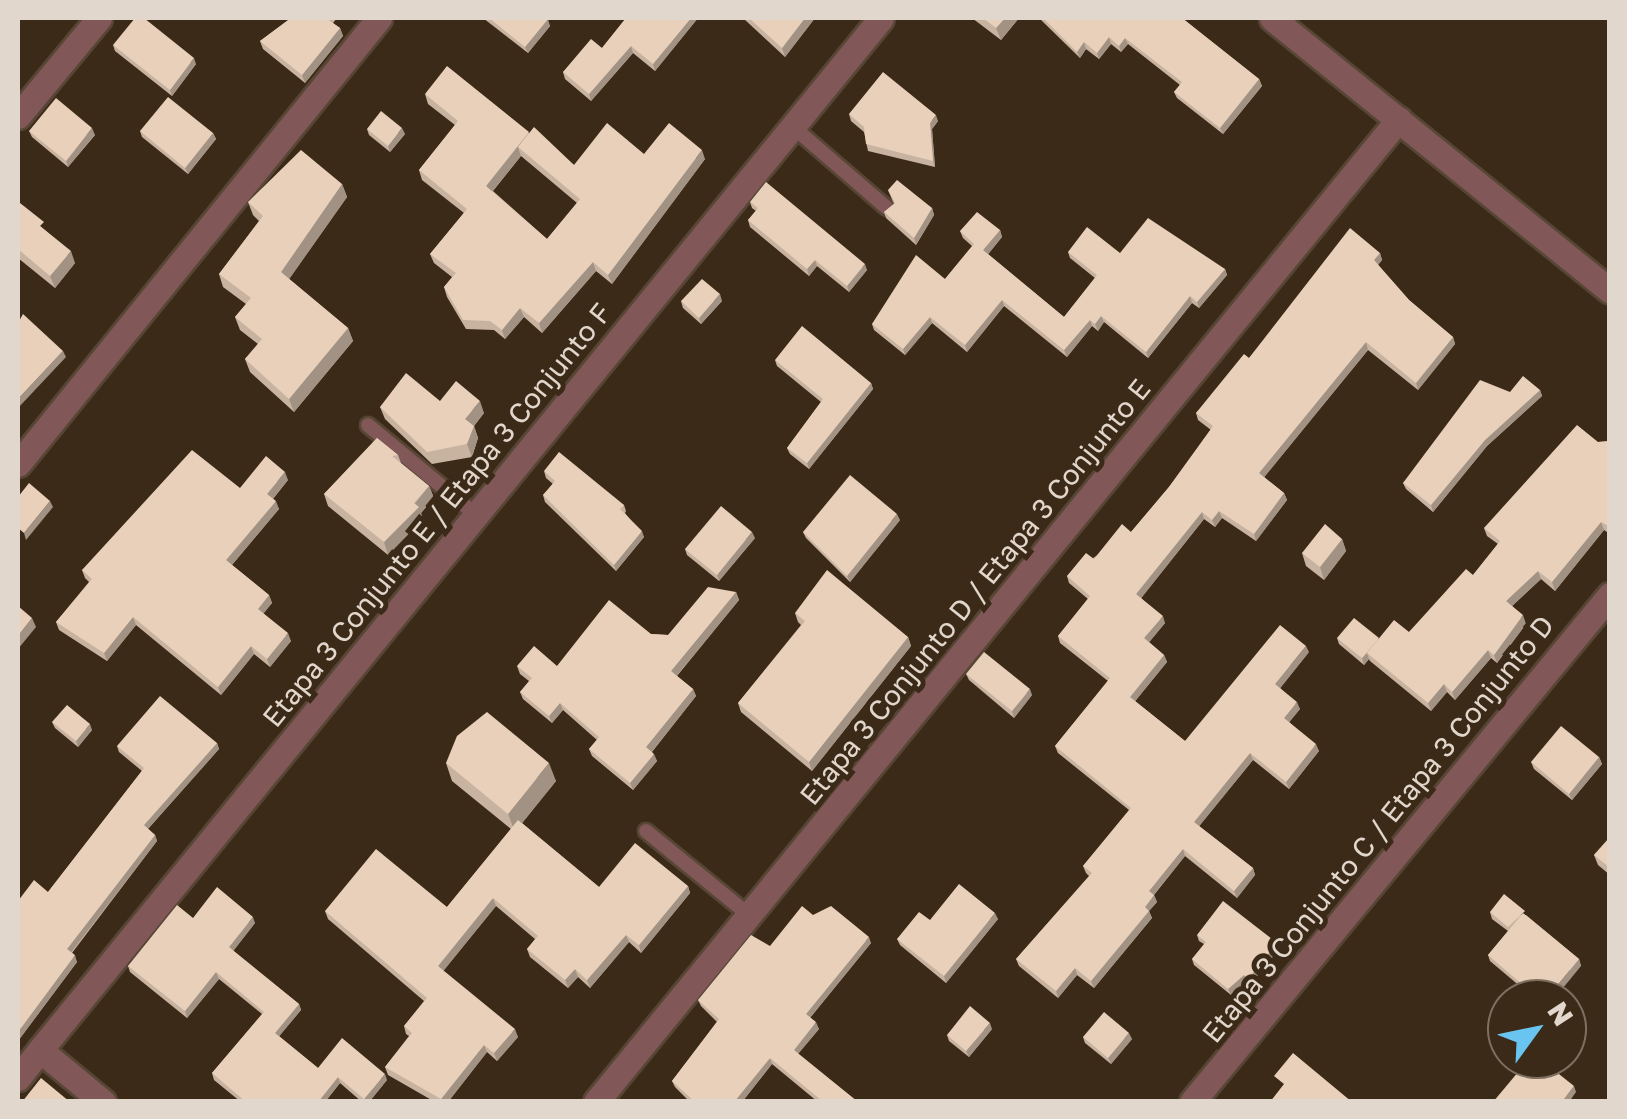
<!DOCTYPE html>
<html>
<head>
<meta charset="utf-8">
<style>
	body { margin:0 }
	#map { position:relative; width:1627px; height:1119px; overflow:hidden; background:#3c2a18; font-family:"Golos Text",sans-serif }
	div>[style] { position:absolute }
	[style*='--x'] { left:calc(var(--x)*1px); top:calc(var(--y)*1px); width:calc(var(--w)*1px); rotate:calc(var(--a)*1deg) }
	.roads { filter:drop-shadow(2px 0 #574635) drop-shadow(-2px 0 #574635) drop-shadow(0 2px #574635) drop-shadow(0 -2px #574635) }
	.service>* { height:14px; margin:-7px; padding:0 7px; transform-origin:7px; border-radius:7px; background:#815758 }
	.minor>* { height:25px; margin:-12.5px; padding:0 12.5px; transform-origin:12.5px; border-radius:12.5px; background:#815758 }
	.tertiary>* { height:25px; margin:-12.5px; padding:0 12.5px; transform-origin:12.5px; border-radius:12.5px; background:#815758 }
	.wall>* { inset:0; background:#c8b3a1 }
	.shaded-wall>* { inset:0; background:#a29283 }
	.building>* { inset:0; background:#e8d0bb }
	span { translate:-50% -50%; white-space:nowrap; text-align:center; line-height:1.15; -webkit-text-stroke:10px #3c2a18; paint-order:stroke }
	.street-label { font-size:28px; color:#e2d7cc }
	.frame { position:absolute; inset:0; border:20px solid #e2d7cc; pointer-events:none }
	.north { position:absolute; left:1487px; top:979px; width:100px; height:100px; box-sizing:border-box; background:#3c2a18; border:2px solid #7e6f60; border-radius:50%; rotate:57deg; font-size:28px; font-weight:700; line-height:40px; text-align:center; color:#e2d7cc }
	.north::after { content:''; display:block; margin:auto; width:35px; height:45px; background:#69c4f0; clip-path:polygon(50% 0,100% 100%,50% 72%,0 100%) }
</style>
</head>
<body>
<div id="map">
	<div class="roads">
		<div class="service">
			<div style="--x:792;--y:126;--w:125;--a:40.8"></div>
			<div style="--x:368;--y:425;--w:141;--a:39.8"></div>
			<div style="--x:646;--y:831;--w:133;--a:39.2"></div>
		</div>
		<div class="minor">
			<div style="--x:1272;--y:18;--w:434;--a:38.9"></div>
			<div style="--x:18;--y:116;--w:127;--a:-50.4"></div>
			<div style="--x:18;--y:464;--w:574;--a:-51.01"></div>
			<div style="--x:40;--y:1050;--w:1331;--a:-50.82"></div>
			<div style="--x:596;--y:1102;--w:1269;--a:-50.76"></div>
			<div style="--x:1192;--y:1102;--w:657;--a:-50.5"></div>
		</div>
		<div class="tertiary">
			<div style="--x:18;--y:1078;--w:36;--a:-52"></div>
			<div style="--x:40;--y:1050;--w:82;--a:39.5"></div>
		</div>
	</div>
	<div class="wall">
		<div style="clip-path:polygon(291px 18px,337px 18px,333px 23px,340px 28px,343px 36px,305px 83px,263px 49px,260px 41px)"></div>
		<div style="clip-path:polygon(483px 18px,546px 18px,550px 26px,528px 53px)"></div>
		<div style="clip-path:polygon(626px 18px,698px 18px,655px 71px,633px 53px,591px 101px,565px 79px,563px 72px,602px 48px)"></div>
		<div style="clip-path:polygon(743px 18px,815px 18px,785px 57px)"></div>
		<div style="clip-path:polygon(972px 18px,1019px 18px,1001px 40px)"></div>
		<div style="clip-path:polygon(1039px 18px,1182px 18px,1259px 79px,1262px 86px,1223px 134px,1177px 98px,1174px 92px,1180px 85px,1128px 44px,1121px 52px,1111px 44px,1099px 59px,1086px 49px,1080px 58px)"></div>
		<div style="clip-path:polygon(113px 45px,196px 64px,172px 96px,115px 51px)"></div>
		<div style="clip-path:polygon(evenodd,425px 94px,529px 133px,574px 165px,644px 154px,705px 159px,612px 284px,596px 271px,542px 333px,524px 317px,505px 339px,494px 330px,466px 329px,447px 297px,444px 287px,452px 277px,434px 263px,430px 254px,464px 213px,422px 180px,419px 170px,455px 125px,428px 104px,425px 94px,521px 156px,577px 203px,547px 239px,493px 191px,521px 156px)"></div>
		<div style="clip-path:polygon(849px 114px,938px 121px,932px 129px,935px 167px,868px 151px,864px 132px,851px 121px)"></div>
		<div style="clip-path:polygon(367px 129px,405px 134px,390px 152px,369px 135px)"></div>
		<div style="clip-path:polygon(29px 131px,95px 135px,68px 167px,32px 137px)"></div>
		<div style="clip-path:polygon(140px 131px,213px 133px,216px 139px,188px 174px,142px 137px)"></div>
		<div style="clip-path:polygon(342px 184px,347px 197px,289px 279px,348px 328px,353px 341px,294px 412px,250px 372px,245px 359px,258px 344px,240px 330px,235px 317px,246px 304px,223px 287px,219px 274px,259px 221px,253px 215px,248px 202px)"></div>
		<div style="clip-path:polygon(888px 190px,932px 208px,934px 215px,916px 245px,886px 218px,884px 212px,894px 204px)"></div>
		<div style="clip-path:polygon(750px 202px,867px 270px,849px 292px,817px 266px,809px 276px,750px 227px,748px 220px,756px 211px,752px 208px)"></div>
		<div style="clip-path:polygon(18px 207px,47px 232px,75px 263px,55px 288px,18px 258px)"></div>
		<div style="clip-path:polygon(1000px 230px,1002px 237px,988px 254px,1064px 317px,1095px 278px,1070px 258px,1068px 252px,1120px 253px,1225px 269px,1227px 275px,1199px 308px,1192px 303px,1148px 358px,1104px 322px,1098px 331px,1092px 326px,1067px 357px,1004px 306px,967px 352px,932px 323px,905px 355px,874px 330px,872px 324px,945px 279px,972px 246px,963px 238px,960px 231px)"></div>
		<div style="clip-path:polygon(1380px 253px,1382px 260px,1378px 265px,1409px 300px,1453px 337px,1455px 344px,1418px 390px,1368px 350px,1264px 477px,1284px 493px,1287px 500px,1256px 541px,1222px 518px,1215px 527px,1204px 519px,1141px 598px,1165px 623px,1149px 642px,1164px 655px,1167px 662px,1135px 701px,1185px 741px,1309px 652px,1280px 688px,1300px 709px,1289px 722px,1319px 751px,1289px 789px,1253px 760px,1199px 826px,1253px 868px,1255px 875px,1237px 898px,1185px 856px,1154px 895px,1157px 902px,1149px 911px,1152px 918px,1094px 988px,1077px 975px,1058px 998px,1019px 966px,1016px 959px,1089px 876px,1086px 873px,1083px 866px,1129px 810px,1058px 753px,1055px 746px,1108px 681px,1060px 643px,1058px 636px,1088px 599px,1069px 583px,1067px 576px,1131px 532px,1169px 487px,1211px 430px,1198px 420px,1196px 413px,1249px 358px)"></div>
		<div style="clip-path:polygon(681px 301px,722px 301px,701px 324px,683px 308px)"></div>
		<div style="clip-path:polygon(775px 360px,871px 383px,873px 389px,809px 469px,790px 454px,787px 448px,821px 402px,777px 366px)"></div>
		<div style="clip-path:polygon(1540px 390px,1542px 396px,1487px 446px,1433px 512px,1406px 489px,1403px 483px,1510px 392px)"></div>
		<div style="clip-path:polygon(440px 401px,484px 413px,474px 426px,478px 438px,472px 457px,432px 464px,385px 419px,380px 407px)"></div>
		<div style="clip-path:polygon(377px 438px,398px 455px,401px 463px,429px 486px,434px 498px,421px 513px,423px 519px,388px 555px,328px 506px,324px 494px)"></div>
		<div style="clip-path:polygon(1610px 441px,1610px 534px,1604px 530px,1555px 591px,1541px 579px,1512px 606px,1526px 624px,1497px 663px,1491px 658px,1455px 700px,1447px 692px,1431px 711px,1370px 661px,1369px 659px,1364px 665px,1339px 644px,1337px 638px,1379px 639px,1409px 632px,1473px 575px,1498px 544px,1487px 536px,1484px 528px,1598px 442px)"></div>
		<div style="clip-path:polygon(544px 471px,624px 505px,626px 511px,625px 513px,644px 537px,616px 571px,545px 502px,543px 495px,553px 484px,546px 478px)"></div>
		<div style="clip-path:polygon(288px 480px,273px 499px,279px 509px,232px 565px,269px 595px,272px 603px,263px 613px,291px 641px,270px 667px,254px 654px,221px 695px,136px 625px,107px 661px,59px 630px,56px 622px,89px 582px,85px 578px,82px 570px,240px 488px)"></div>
		<div style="clip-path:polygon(900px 520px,850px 582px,806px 538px,803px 532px)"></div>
		<div style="clip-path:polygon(755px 538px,719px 581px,687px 555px,685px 549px)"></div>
		<div style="clip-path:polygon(1342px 539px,1346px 551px,1324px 580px,1306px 566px,1302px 553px)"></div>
		<div style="clip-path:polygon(736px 592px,739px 600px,677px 676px,693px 689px,696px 696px,652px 752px,657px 761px,633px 790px,592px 756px,589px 749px,597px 740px,563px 710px,552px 723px,523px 699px,520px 692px,529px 681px,520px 674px,517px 666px,557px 666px,651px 634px,668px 635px)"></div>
		<div style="clip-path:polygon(795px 613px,908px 637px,911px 646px,812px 771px,741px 712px,738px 703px,801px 625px,798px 622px)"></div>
		<div style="clip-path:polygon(966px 674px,1032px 695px,1014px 718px,969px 680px)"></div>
		<div style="clip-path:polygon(52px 722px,92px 730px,78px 747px,55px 728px)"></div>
		<div style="clip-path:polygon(217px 743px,219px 749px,148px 829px,155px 835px,157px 841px,72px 953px,77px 962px,18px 1041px,48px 892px,142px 771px,119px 752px,117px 746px)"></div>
		<div style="clip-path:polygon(1599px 757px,1602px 764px,1572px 800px,1534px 769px,1531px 762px)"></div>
		<div style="clip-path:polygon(446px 763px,556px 781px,522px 823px,599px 887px,688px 886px,690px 893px,641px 953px,629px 942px,590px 988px,578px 977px,568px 988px,530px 957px,527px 949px,535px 939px,496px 906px,443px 971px,518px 1037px,497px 1061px,487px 1052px,448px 1102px,435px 1102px,388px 1075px,385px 1067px,409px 1036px,406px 1034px,404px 1026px,424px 1001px,328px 919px,325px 911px,447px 907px,511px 829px,452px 781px)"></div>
		<div style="clip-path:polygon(1610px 837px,1610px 875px,1598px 865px,1594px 855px)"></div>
		<div style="clip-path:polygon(1490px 912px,1526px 915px,1579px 959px,1581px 966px,1522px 988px,1490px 961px,1488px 955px,1508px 931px,1492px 919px)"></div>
		<div style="clip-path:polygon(813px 915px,871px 943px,810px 1018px,819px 1029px,798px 1054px,858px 1102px,818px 1102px,772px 1064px,742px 1102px,690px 1102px,675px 1087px,672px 1081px,717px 1022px,701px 1006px,698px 1000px)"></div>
		<div style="clip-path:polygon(193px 918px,255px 923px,233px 951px,299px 1004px,301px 1010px,279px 1036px,318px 1068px,387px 1080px,369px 1102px,362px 1102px,340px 1083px,325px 1102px,241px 1102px,214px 1080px,212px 1073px,262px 1014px,219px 979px,187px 1018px,130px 972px,128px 966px)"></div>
		<div style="clip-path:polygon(998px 919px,946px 983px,900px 945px,897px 939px,930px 920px)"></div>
		<div style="clip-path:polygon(1197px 935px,1279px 949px,1251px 984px,1247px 981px,1231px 995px,1194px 965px,1192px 959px,1204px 944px,1199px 941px)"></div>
		<div style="clip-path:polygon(992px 1029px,969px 1057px,949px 1041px,947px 1035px)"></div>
		<div style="clip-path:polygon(1083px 1037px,1132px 1039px,1111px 1064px,1085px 1043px)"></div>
	</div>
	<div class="shaded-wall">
		<div style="clip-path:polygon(691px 18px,698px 18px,655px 71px,653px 64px)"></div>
		<div style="clip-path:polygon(805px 18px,815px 18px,785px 57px,782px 48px)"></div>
		<div style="clip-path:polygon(1005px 18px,1019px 18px,1001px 40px,996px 28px)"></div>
		<div style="clip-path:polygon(548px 19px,550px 26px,528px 53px,525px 47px)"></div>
		<div style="clip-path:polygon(340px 28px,343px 36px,305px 83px,302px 75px)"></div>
		<div style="clip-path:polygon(1109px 37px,1111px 44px,1099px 59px,1097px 53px)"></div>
		<div style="clip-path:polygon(1125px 38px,1128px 44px,1121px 52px,1119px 46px)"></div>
		<div style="clip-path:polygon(1084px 42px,1086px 49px,1080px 58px,1077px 52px)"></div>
		<div style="clip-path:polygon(631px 46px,633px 53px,591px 101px,589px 94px)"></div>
		<div style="clip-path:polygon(194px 58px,196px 64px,172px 96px,170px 90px)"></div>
		<div style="clip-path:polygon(1259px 79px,1262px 86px,1223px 134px,1220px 128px)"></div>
		<div style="clip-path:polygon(936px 115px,938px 121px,932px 129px,935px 167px,933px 161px,930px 123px)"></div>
		<div style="clip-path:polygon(92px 128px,95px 135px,68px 167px,66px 161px)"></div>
		<div style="clip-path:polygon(402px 128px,405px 134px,390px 152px,388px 146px)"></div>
		<div style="clip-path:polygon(529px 132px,518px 147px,521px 156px,489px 195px,486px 186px)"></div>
		<div style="clip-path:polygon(213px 133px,216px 139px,188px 174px,185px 168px)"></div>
		<div style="clip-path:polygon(702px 150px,705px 159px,612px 284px,608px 275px)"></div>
		<div style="clip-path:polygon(342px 184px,347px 197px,285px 285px,281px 272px)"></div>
		<div style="clip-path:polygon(932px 208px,934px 215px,916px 245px,914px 238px)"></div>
		<div style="clip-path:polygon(1000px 230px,1002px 237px,986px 257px,983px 250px)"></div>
		<div style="clip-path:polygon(71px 251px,75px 263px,55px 288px,50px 276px)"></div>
		<div style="clip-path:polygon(1380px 253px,1382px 260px,1376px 267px,1374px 260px)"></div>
		<div style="clip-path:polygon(815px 260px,817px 266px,809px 276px,807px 269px)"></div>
		<div style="clip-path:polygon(593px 262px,596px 271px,542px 333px,539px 323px)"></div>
		<div style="clip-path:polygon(865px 264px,867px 270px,849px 292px,847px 286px)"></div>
		<div style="clip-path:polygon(1225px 269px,1227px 275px,1199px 308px,1197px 302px)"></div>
		<div style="clip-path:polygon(720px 294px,722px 301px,701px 324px,699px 318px)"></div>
		<div style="clip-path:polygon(1190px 296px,1192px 303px,1148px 358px,1146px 352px)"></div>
		<div style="clip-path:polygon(1002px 300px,1004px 306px,967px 352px,965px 345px)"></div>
		<div style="clip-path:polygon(520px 308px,524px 317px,505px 339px,502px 330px)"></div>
		<div style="clip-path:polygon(1101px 316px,1104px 322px,1098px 331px,1095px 324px)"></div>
		<div style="clip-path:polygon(930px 317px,932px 323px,905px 355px,903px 349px)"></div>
		<div style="clip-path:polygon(1090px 320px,1092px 326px,1067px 357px,1064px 350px)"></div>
		<div style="clip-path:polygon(348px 328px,353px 341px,294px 412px,289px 399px)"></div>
		<div style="clip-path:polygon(1453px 337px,1455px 344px,1418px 390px,1416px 383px)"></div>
		<div style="clip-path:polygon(1366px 342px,1368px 350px,1262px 480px,1259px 473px)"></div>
		<div style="clip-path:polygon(63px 351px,66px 357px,18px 408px,18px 399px)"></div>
		<div style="clip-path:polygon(871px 383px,873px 389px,809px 469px,807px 463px)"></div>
		<div style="clip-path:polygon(1540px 390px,1542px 396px,1487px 446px,1433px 512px,1431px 505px,1485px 440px)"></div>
		<div style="clip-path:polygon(480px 401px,484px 413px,474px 426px,478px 438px,472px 457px,467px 444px,465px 419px)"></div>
		<div style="clip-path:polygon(285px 472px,288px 480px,270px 502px,267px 494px)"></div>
		<div style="clip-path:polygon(429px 486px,434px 498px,421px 513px,423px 519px,388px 555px,384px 542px)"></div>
		<div style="clip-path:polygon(1284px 493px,1287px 500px,1256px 541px,1254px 534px)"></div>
		<div style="clip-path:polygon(50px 501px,53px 507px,26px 540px,24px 533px)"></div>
		<div style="clip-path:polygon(276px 501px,279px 509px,229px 568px,226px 560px)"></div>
		<div style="clip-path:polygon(1219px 511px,1222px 518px,1215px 527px,1212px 520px)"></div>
		<div style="clip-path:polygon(1202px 512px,1204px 519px,1139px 601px,1136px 594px)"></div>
		<div style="clip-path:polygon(897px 514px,900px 520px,850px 582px,847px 576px)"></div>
		<div style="clip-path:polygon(1601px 522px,1604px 530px,1555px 591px,1552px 582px)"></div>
		<div style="clip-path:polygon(642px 531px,644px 537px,616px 571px,614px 565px)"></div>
		<div style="clip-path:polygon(752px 532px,755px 538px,719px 581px,717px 575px)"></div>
		<div style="clip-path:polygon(1342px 539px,1346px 551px,1324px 580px,1320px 567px)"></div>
		<div style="clip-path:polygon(1538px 571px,1541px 579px,1509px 609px,1506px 601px)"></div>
		<div style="clip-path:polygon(736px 592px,739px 600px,674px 679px,671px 671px)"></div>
		<div style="clip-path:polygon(269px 595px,272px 603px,261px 617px,258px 609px)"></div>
		<div style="clip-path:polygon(1523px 615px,1526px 624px,1497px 663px,1494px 655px)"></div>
		<div style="clip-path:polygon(1163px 616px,1165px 623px,1147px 645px,1144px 638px)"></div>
		<div style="clip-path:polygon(133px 617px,136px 625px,107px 661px,104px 653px)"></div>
		<div style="clip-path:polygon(32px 618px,36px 627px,18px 649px,18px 636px)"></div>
		<div style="clip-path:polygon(288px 633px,291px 641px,270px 667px,267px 659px)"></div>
		<div style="clip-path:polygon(908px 637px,911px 646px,812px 771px,809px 762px)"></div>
		<div style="clip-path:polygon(251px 646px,254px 654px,221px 695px,218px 687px)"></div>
		<div style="clip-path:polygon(1306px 646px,1309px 652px,1278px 691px,1275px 684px)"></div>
		<div style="clip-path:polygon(1488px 650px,1491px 658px,1455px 700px,1452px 692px)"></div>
		<div style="clip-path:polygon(1367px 653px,1369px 659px,1364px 665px,1362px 658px)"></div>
		<div style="clip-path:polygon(1164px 655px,1167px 662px,1133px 704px,1130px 697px)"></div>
		<div style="clip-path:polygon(1444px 684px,1447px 692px,1431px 711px,1428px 703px)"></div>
		<div style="clip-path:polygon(693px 689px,696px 696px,649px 755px,646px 747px)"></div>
		<div style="clip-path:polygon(1030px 689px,1032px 695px,1014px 718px,1012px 711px)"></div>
		<div style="clip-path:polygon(1297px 702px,1300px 709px,1287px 725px,1284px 718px)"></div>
		<div style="clip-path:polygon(560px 703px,563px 710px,552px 723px,549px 716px)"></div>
		<div style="clip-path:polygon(90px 724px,92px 730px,78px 747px,76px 741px)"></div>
		<div style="clip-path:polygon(217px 743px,219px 749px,146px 831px,144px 825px)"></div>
		<div style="clip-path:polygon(1316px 744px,1319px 751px,1289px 789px,1286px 782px)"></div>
		<div style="clip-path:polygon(1250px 753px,1253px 760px,1197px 829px,1194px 822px)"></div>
		<div style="clip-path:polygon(654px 754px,657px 761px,633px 790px,630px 783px)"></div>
		<div style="clip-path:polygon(1599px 757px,1602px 764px,1572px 800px,1569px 794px)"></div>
		<div style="clip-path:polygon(549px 763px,556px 781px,515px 832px,508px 814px)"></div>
		<div style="clip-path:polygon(155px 835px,157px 841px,69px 955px,67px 949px)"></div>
		<div style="clip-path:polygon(1183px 849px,1185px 856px,1151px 898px,1149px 891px)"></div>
		<div style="clip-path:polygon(1253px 868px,1255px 875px,1237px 898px,1234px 891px)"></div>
		<div style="clip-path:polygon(688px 886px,690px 893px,641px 953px,639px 945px)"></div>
		<div style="clip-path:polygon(1154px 895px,1157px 902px,1149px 911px,1152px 918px,1094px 988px,1091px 981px)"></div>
		<div style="clip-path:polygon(493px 898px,496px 906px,441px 974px,438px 966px)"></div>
		<div style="clip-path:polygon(995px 913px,998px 919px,946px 983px,944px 976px)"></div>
		<div style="clip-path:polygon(253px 917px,255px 923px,231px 954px,229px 947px)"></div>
		<div style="clip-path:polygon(626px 935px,629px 942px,590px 988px,587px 980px)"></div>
		<div style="clip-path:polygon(869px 937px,871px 943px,808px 1020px,806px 1014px)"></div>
		<div style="clip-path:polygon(1277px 943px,1279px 949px,1251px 984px,1249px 978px)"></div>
		<div style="clip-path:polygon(75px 955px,77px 962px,18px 1041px,18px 1032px)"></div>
		<div style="clip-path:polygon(1579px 959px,1581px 966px,1554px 999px,1546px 999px)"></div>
		<div style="clip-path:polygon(1075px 968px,1077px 975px,1058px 998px,1056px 991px)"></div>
		<div style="clip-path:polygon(575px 969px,578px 977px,568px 988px,565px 980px)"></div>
		<div style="clip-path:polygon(216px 972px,219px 979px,187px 1018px,185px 1011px)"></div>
		<div style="clip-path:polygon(1244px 975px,1247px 981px,1231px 995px,1228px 989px)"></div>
		<div style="clip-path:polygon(299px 1004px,301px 1010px,277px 1039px,275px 1033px)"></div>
		<div style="clip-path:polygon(816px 1022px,819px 1029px,796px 1056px,794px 1050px)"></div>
		<div style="clip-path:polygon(990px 1023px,992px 1029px,969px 1057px,966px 1051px)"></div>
		<div style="clip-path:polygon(515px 1029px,518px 1037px,497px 1061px,494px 1053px)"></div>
		<div style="clip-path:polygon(1129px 1033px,1132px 1039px,1111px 1064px,1108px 1058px)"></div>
		<div style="clip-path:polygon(484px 1045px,487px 1052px,448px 1102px,442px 1102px,441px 1099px)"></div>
		<div style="clip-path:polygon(770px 1058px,772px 1064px,742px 1102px,734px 1102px)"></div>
		<div style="clip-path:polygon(385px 1074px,387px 1080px,369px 1102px,365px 1102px,364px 1099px)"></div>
		<div style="clip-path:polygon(338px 1077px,340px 1083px,325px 1102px,318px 1102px)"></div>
		<div style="clip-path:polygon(1574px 1086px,1576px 1092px,1569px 1102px,1562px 1102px)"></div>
	</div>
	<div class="building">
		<div style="clip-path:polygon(135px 18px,144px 18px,194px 58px,170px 90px,113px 45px)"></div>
		<div style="clip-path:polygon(291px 18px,328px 18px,327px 19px,340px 28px,302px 75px,260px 41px)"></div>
		<div style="clip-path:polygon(489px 18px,546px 18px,548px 19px,525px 47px)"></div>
		<div style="clip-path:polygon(626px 18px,691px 18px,653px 64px,631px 46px,589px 94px,563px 72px,591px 39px,602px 48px)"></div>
		<div style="clip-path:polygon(749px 18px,805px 18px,782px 48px)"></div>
		<div style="clip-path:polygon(983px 18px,1005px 18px,996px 28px)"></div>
		<div style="clip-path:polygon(1043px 18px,1182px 18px,1259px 79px,1220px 128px,1174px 92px,1182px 82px,1125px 38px,1119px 46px,1109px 37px,1097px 53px,1084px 42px,1077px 52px)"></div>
		<div style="clip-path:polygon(447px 66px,529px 132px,486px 186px,547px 239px,580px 199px,518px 147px,534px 127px,574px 165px,607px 123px,644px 154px,669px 123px,702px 150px,608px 275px,593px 262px,539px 323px,520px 308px,502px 330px,490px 321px,463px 320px,444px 287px,456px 273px,430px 254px,467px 209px,419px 170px,458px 121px,425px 94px)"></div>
		<div style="clip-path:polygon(883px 72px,936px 115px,930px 123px,933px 161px,866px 144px,864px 127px,849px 114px)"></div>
		<div style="clip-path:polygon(168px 97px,213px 133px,185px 168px,140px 131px)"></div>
		<div style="clip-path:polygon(56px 98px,92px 128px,66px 161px,29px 131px)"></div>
		<div style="clip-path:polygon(381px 111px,402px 128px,388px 146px,367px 129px)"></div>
		<div style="clip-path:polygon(301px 150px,342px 184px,281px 272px,348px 328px,289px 399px,245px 359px,262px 339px,235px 317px,251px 298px,219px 274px,263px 216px,248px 202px)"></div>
		<div style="clip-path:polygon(897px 180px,932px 208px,914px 238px,884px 212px,895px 203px,888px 190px)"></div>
		<div style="clip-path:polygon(766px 182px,865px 264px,847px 286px,815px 260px,807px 269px,748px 220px,758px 208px,750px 202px)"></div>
		<div style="clip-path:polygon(20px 203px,44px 222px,40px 226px,71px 251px,50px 276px,18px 249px,18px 207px)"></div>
		<div style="clip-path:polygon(977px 212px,1000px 230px,983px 250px,1064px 317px,1097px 275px,1068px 252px,1087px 227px,1120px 253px,1148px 218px,1225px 269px,1197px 302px,1190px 296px,1146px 352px,1101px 316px,1095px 324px,1090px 320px,1064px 350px,1002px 300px,965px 345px,930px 317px,903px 349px,872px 324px,916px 255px,945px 279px,974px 244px,960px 231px)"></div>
		<div style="clip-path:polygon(1350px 228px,1380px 253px,1374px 260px,1409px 300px,1453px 337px,1416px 383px,1366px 342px,1259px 473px,1284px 493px,1254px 534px,1219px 511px,1212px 520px,1202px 512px,1136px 594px,1163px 616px,1144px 638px,1164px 655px,1130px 697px,1185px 741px,1280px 625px,1306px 646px,1275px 684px,1297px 702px,1284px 718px,1316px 744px,1286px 782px,1250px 753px,1194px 822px,1253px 868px,1234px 891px,1183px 849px,1149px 891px,1154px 895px,1145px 907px,1149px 911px,1091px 981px,1075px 968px,1056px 991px,1016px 959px,1092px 873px,1083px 866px,1131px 808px,1055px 746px,1110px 678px,1058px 636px,1090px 596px,1067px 576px,1086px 553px,1094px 559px,1122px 524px,1131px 532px,1169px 487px,1213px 426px,1196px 413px,1244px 354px,1249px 358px)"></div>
		<div style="clip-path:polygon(702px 279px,720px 294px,699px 318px,681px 301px)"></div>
		<div style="clip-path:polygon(23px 314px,63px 351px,18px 399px,18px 323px)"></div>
		<div style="clip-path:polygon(802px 326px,871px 383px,807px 463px,787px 448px,823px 399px,775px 360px)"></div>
		<div style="clip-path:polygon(406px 373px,440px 401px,456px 381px,480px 401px,465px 419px,474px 426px,467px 444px,427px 452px,380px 407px)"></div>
		<div style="clip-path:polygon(1523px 376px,1540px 390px,1485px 440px,1431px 505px,1403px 483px,1480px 380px,1510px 392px)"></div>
		<div style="clip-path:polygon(1577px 425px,1598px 442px,1610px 441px,1610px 527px,1601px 522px,1552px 582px,1538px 571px,1506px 601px,1523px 615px,1494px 655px,1488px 650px,1452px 692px,1444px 684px,1428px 703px,1367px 653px,1394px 620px,1409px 632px,1466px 569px,1473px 575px,1500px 541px,1484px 528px)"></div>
		<div style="clip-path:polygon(377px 438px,398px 455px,392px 456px,429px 486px,414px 503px,419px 507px,384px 542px,324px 494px)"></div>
		<div style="clip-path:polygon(192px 450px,240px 488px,266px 456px,285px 472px,267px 494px,276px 501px,226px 560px,269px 595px,258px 609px,288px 633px,267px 659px,251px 646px,218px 687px,133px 617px,104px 653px,56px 622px,92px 579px,82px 570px)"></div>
		<div style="clip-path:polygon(559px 452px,624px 505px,620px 509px,642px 531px,614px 565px,543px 495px,555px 481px,544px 471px)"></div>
		<div style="clip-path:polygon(850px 475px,897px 514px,847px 576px,803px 532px)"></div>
		<div style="clip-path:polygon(29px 483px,50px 501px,24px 533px,18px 528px,18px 497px)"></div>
		<div style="clip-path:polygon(721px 506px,752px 532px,717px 575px,685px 549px)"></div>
		<div style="clip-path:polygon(1325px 524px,1342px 539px,1320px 567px,1302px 553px)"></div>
		<div style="clip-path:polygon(827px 570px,908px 637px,809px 762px,738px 703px,805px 621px,795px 613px)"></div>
		<div style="clip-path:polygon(708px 587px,736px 592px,671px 671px,693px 689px,646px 747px,654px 754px,630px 783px,589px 749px,599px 737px,560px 703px,549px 716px,520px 692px,532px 678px,517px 666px,534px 646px,557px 666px,609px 600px,651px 634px,668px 635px)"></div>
		<div style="clip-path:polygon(18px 606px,32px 618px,18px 636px)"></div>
		<div style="clip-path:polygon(1354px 618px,1379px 638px,1362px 658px,1337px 638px)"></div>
		<div style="clip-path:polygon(984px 652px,1030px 689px,1012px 711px,966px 674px)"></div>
		<div style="clip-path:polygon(160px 696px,217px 743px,144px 825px,155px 835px,67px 949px,75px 955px,18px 1032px,18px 901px,34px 880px,48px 892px,144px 768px,117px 746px)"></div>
		<div style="clip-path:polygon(67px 705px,90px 724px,76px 741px,52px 722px)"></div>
		<div style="clip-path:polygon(487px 712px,549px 763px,508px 814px,446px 763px,457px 736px)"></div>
		<div style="clip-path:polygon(1561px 726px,1599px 757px,1569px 794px,1531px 762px)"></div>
		<div style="clip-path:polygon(518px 820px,599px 887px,635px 843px,688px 886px,639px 945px,626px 935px,587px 980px,575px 969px,565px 980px,527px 949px,538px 936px,493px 898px,438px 966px,515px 1029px,494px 1053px,484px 1045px,441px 1099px,385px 1067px,412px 1033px,404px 1026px,427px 998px,325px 911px,376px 849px,447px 907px)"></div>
		<div style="clip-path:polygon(1610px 837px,1610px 868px,1594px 855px)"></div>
		<div style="clip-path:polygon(959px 884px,995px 913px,944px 976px,897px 939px,919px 912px,930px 920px)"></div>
		<div style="clip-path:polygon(217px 887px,253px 917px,229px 947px,299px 1004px,275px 1033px,318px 1068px,342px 1038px,385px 1074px,364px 1099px,338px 1077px,318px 1102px,246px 1102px,212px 1073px,264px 1012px,216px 972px,185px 1011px,128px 966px,177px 905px,193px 918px)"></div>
		<div style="clip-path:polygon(1504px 894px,1525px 911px,1508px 927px,1490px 912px)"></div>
		<div style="clip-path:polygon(1223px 901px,1277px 943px,1249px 978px,1244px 975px,1228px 989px,1192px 959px,1206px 942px,1197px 935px)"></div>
		<div style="clip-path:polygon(802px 906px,813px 915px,831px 906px,869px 937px,806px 1014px,816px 1022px,794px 1050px,858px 1102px,820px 1102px,821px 1100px,770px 1058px,734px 1102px,695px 1102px,672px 1081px,719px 1019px,698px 1000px,751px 935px,770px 946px)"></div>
		<div style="clip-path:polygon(1523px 913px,1579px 959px,1546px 999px,1514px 999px,1524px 986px,1488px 955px)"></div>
		<div style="clip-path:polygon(970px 1006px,990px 1023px,966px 1051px,947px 1035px)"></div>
		<div style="clip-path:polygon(1104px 1012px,1129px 1033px,1108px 1058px,1083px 1037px)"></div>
		<div style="clip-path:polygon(1293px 1053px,1352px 1102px,1270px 1102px,1284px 1084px,1274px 1076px)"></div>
		<div style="clip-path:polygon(1529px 1059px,1540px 1059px,1574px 1086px,1562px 1102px,1493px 1102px)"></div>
		<div style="clip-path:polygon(41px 1078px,70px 1102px,22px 1102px)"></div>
	</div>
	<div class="street-label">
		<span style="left:437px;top:515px;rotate:-51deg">Etapa 3 Conjunto E / Etapa 3 Conjunto F</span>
		<span style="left:975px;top:592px;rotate:-51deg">Etapa 3 Conjunto D / Etapa 3 Conjunto E</span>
		<span style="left:1378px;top:829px;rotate:-51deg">Etapa 3 Conjunto C / Etapa 3 Conjunto D</span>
	</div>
	<div class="frame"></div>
	<div class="north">N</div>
</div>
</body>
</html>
